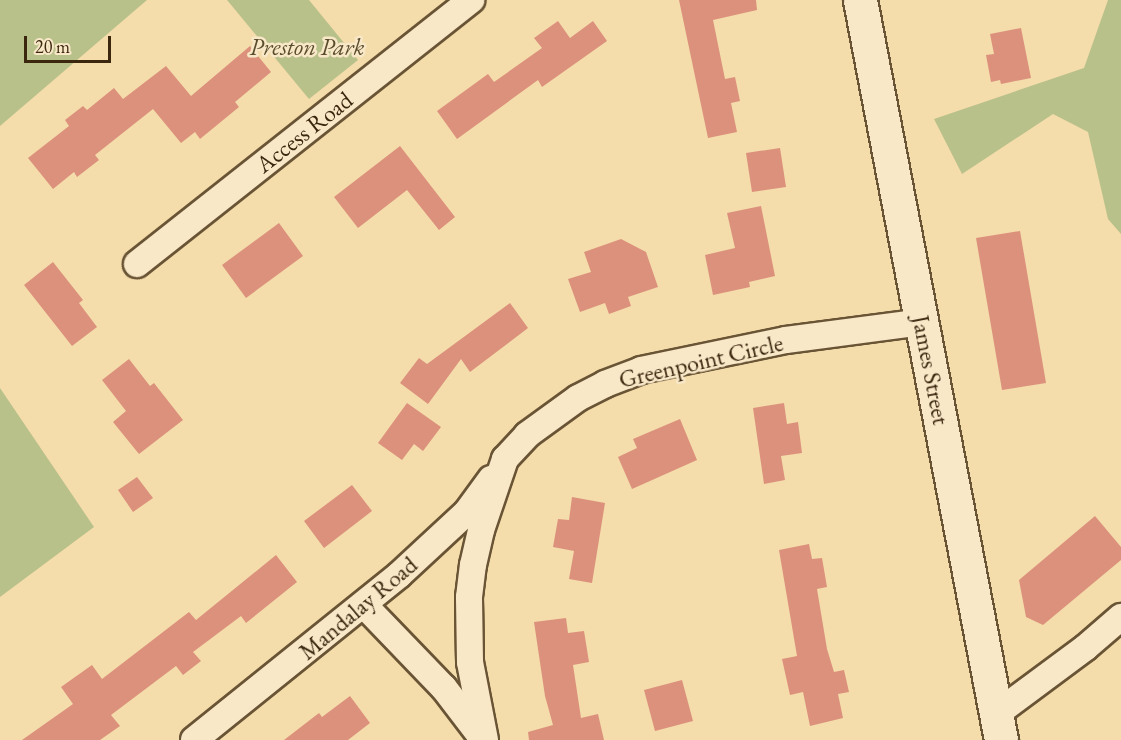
<!DOCTYPE html>
<html>
<head>
<meta charset="utf-8">
<style>
	body { margin:0 }
	#map { position:relative; width:1121px; height:740px; overflow:hidden; background:#f4dcab; font-family:"EB Garamond",serif }
	div>[style] { position:absolute }
	[style*='--x'] { left:calc(var(--x)*1px); top:calc(var(--y)*1px); width:calc(var(--w)*1px); rotate:calc(var(--a)*1deg) }
	.green>* { inset:0; background:#b9c18b }
	.building>* { inset:0; background:#dc917c }
	.roads { filter:drop-shadow(2px 0 #695435) drop-shadow(-2px 0 #695435) drop-shadow(0 2px #695435) drop-shadow(0 -2px #695435) }
	.street>* { height:26px; margin:-13px; padding:0 13px; transform-origin:13px; border-radius:13px; background:#f8e8c8 }
	.secondary>* { height:33px; margin:-16.5px; padding:0 16.5px; transform-origin:16.5px; border-radius:16.5px; background:#f8e8c8 }
	span { translate:-50% -50%; white-space:nowrap; text-align:center; line-height:1.15; -webkit-text-stroke:5px #f8e8c8; paint-order:stroke }
	.park-label { font-size:24px; color:#5a4d2d; font-style:italic }
	.street-label { font-size:24px; color:#3b260e }
	.scale { position:absolute; left:24px; top:36px; width:87px; height:27px; box-sizing:border-box; border:3px solid #3b260e; border-top:0; padding-left:8px; font-size:18px; line-height:21px; white-space:nowrap; color:#3b260e; -webkit-text-stroke:4px #f8e8c8; paint-order:stroke }
</style>
</head>
<body>
<div id="map">
	<div class="green">
		<div style="clip-path:polygon(0 0,147px 0,0 126px)"></div>
		<div style="clip-path:polygon(227px 0,309px 0,358px 60px,309px 99px)"></div>
		<div style="clip-path:polygon(1108px 0,1121px 0,1121px 234px,1108px 219px,1088px 132px,1053px 114px,962px 174px,934px 119px,1084px 68px)"></div>
		<div style="clip-path:polygon(0 388px,94px 527px,0 597px)"></div>
	</div>
	<div class="building">
		<div style="clip-path:polygon(679px 0,756px 0,757px 10px,713px 20px,725px 79px,735px 77px,740px 101px,731px 103px,737px 132px,708px 138px)"></div>
		<div style="clip-path:polygon(558px 21px,570px 38px,593px 21px,607px 41px,542px 87px,538px 80px,457px 139px,437px 111px,488px 74px,494px 82px,542px 48px,534px 38px)"></div>
		<div style="clip-path:polygon(1021px 28px,1031px 78px,1001px 84px,1000px 80px,991px 82px,986px 55px,994px 54px,990px 34px)"></div>
		<div style="clip-path:polygon(250px 46px,271px 72px,235px 102px,239px 107px,200px 139px,195px 132px,181px 143px,153px 109px,95px 155px,99px 160px,77px 177px,74px 172px,53px 189px,28px 158px,69px 126px,65px 120px,83px 106px,87px 110px,114px 88px,123px 99px,166px 66px,191px 96px)"></div>
		<div style="clip-path:polygon(400px 146px,455px 217px,439px 230px,407px 190px,358px 228px,334px 197px)"></div>
		<div style="clip-path:polygon(780px 148px,786px 187px,752px 192px,746px 153px)"></div>
		<div style="clip-path:polygon(761px 206px,775px 276px,749px 282px,750px 287px,713px 295px,705px 255px,735px 248px,727px 213px)"></div>
		<div style="clip-path:polygon(279px 223px,303px 256px,246px 298px,222px 265px)"></div>
		<div style="clip-path:polygon(1020px 231px,1046px 383px,1002px 390px,976px 238px)"></div>
		<div style="clip-path:polygon(621px 239px,646px 252px,658px 287px,628px 297px,631px 306px,609px 314px,605px 303px,580px 312px,568px 279px,591px 272px,584px 252px)"></div>
		<div style="clip-path:polygon(53px 262px,83px 300px,79px 303px,97px 327px,72px 346px,24px 285px)"></div>
		<div style="clip-path:polygon(510px 303px,528px 328px,470px 372px,461px 359px,428px 404px,400px 383px,419px 358px,427px 364px)"></div>
		<div style="clip-path:polygon(129px 359px,150px 386px,154px 383px,183px 420px,139px 454px,113px 422px,126px 411px,102px 380px)"></div>
		<div style="clip-path:polygon(407px 403px,441px 427px,423px 451px,414px 444px,402px 460px,378px 443px)"></div>
		<div style="clip-path:polygon(784px 403px,787px 424px,798px 422px,802px 453px,781px 456px,785px 480px,764px 484px,753px 408px)"></div>
		<div style="clip-path:polygon(680px 419px,697px 460px,632px 489px,618px 457px,637px 448px,633px 439px)"></div>
		<div style="clip-path:polygon(137px 477px,153px 498px,133px 512px,118px 490px)"></div>
		<div style="clip-path:polygon(352px 485px,372px 511px,324px 548px,304px 521px)"></div>
		<div style="clip-path:polygon(572px 497px,605px 503px,592px 583px,569px 579px,574px 551px,553px 547px,558px 519px,569px 520px)"></div>
		<div style="clip-path:polygon(1095px 516px,1121px 547px,1121px 560px,1043px 625px,1026px 617px,1019px 580px)"></div>
		<div style="clip-path:polygon(809px 544px,812px 559px,822px 558px,827px 587px,817px 589px,827px 649px,834px 672px,844px 670px,849px 692px,838px 694px,843px 718px,810px 726px,803px 692px,790px 695px,782px 659px,797px 656px,779px 550px)"></div>
		<div style="clip-path:polygon(276px 555px,297px 582px,246px 623px,241px 616px,193px 652px,201px 661px,183px 675px,176px 666px,111px 715px,120px 726px,100px 740px,22px 740px,73px 704px,61px 687px,92px 665px,102px 679px,189px 612px,196px 620px)"></div>
		<div style="clip-path:polygon(566px 618px,568px 633px,584px 631px,589px 662px,573px 665px,581px 718px,598px 714px,604px 740px,529px 740px,528px 732px,553px 725px,545px 696px,534px 622px)"></div>
		<div style="clip-path:polygon(682px 680px,693px 721px,655px 731px,644px 690px)"></div>
		<div style="clip-path:polygon(350px 696px,370px 723px,348px 740px,284px 740px,319px 713px,322px 717px)"></div>
	</div>
	<div class="roads">
		<div class="street">
			<div style="--x:137;--y:264;--w:426;--a:-38.3"></div>
			<div style="--x:364;--y:605;--w:115;--a:46.1"></div>
			<div style="--x:444;--y:688;--w:58;--a:52.7"></div>
			<div style="--x:996;--y:714;--w:111;--a:-36.6"></div>
			<div style="--x:1085;--y:648;--w:48;--a:-40.7"></div>
			<div style="--x:194;--y:740;--w:263;--a:-38.8"></div>
			<div style="--x:399;--y:575;--w:93;--a:-42.8"></div>
			<div style="--x:467;--y:512;--w:41;--a:-54"></div>
			<div style="--x:485;--y:740;--w:79;--a:-100.9"></div>
			<div style="--x:470;--y:662;--w:65;--a:-90.9"></div>
			<div style="--x:469;--y:597;--w:32;--a:-83"></div>
			<div style="--x:473;--y:565;--w:36;--a:-77"></div>
			<div style="--x:481;--y:530;--w:75;--a:-71.3"></div>
			<div style="--x:505;--y:459;--w:33;--a:-47"></div>
			<div style="--x:527;--y:435;--w:63;--a:-36"></div>
			<div style="--x:578;--y:398;--w:30;--a:-27"></div>
			<div style="--x:605;--y:384;--w:39;--a:-21"></div>
			<div style="--x:641;--y:370;--w:148;--a:-11.7"></div>
			<div style="--x:786;--y:340;--w:137;--a:-7.5"></div>
		</div>
		<div class="secondary">
			<div style="--x:860;--y:0;--w:753;--a:79.21"></div>
		</div>
	</div>
	<div class="park-label">
		<span style="left:307px;top:47px">Preston Park</span>
	</div>
	<div class="street-label">
		<span style="left:304px;top:132px;rotate:-38deg">Access Road</span>
		<span style="left:701px;top:361px;rotate:-13deg">Greenpoint Circle</span>
		<span style="left:931px;top:370px;rotate:79deg">James Street</span>
		<span style="left:358px;top:608px;rotate:-40deg">Mandalay Road</span>
	</div>
	<div class="scale">20 m</div>
</div>
</body>
</html>
